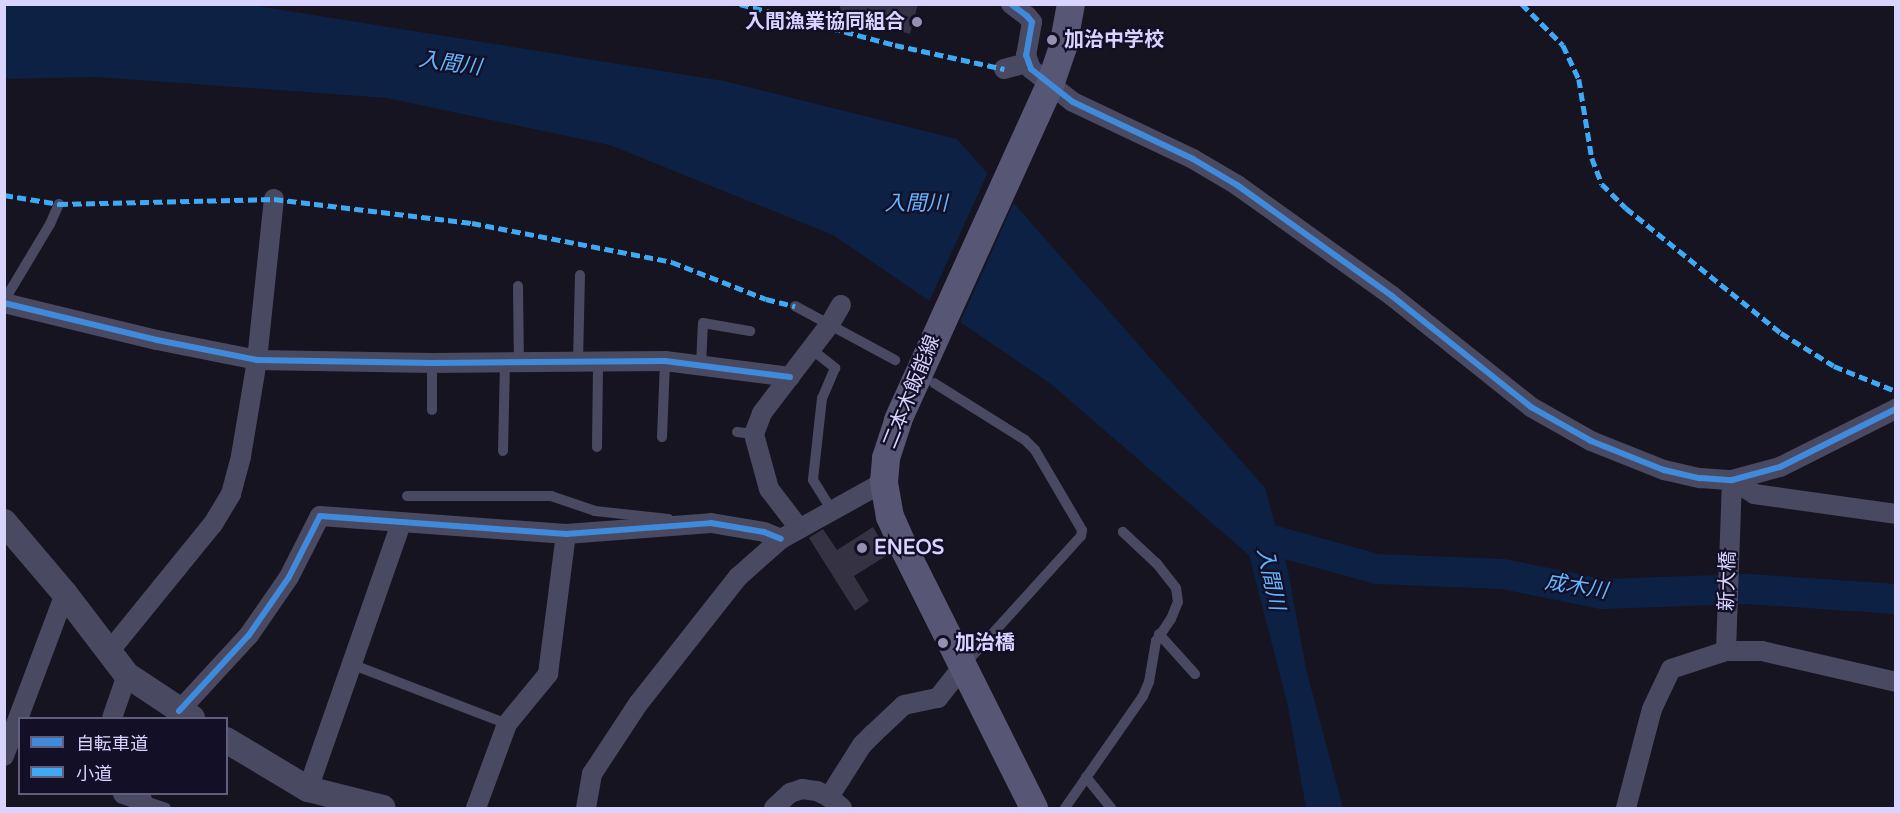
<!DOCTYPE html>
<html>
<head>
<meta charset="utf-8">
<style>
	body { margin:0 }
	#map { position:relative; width:1900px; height:813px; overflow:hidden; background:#161421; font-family:"Varela Round","Noto Sans JP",sans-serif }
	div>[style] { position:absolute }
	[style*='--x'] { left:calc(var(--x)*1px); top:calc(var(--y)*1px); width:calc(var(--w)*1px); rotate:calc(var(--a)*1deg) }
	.water>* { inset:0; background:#0d2144 }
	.pier>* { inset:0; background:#161421 }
	.river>* { height:30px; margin:-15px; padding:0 15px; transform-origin:15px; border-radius:15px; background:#0d2144 }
	.building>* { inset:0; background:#343243 }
	.service>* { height:10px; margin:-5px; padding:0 5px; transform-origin:5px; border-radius:5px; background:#4a4962 }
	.minor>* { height:20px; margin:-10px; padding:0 10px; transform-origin:10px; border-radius:10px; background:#4a4962 }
	.tertiary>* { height:26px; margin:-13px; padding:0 13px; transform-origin:13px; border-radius:13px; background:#4a4962 }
	.secondary>* { height:28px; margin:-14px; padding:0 14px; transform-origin:14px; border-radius:14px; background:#575674 }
	.quiet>* { height:4.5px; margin-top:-2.25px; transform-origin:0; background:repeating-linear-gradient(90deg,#3fa9f5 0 9px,transparent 0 13.5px) }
	.cycleway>* { height:6px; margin:-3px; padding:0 3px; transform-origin:3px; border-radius:3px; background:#408adc }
	.dots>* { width:16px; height:16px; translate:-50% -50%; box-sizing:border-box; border:3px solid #130f26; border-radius:50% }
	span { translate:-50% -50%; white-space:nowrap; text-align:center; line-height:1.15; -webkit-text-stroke:4.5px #130f26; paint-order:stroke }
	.poi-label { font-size:20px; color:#d9d4ff; font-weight:700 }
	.right { translate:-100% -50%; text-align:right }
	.left { translate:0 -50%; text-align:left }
	.street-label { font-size:20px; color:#d9d4ff }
	.water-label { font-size:21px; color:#62b6ff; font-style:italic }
	.frame { position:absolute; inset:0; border:6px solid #d9d4ff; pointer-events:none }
	.legend { position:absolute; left:18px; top:717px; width:210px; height:78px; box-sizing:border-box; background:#130f26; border:2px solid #625e7d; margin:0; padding:8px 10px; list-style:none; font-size:18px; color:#d9d4ff }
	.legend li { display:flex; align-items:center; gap:12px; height:30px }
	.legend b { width:30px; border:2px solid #625e7d }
</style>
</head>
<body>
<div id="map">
	<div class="water">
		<div style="clip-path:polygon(5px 5px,251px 5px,724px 81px,957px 139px,1265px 488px,1288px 571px,1306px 669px,1343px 808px,1306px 808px,1288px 706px,1249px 555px,1051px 384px,833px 235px,610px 145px,387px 98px,97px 77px,5px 79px)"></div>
	</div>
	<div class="pier">
		<div style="clip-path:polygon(989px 170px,1015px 200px,959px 325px,928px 304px)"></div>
	</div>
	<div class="river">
		<div style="--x:1261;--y:537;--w:120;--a:15.4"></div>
		<div style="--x:1377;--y:569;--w:126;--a:2.3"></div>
		<div style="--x:1503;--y:574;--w:101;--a:11.4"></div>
		<div style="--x:1602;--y:594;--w:146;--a:-2"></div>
		<div style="--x:1748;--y:589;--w:148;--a:3.9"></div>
	</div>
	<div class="building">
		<div style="clip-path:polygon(841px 4px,918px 4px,910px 34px,838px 15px)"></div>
		<div style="clip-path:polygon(873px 527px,889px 554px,854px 576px,869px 601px,855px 611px,809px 538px,823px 529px,837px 550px)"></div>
	</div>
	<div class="service">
		<div style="--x:518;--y:286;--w:77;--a:89.3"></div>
		<div style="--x:4;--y:301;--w:90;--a:-59.1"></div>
		<div style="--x:50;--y:224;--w:22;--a:-66"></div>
		<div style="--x:795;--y:306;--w:114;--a:28.4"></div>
		<div style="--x:811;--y:349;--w:31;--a:38"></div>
		<div style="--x:835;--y:368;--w:33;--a:113"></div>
		<div style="--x:822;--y:398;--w:82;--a:96.3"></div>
		<div style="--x:813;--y:480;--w:36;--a:58"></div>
		<div style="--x:578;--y:362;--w:87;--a:-88.7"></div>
		<div style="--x:701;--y:365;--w:42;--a:-87.3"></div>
		<div style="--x:703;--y:323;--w:48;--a:9.7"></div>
		<div style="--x:934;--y:383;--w:107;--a:32.1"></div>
		<div style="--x:1025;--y:440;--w:14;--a:45"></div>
		<div style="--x:1035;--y:450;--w:93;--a:59.6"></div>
		<div style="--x:1082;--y:530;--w:6;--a:99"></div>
		<div style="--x:1081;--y:536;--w:174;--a:132.2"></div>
		<div style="--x:432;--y:410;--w:47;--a:-90"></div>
		<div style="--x:737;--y:432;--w:17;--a:7"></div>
		<div style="--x:662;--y:437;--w:76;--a:-87.7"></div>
		<div style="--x:597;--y:447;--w:85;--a:-89.3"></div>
		<div style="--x:503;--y:451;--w:88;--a:-88.7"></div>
		<div style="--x:407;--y:496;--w:144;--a:0"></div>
		<div style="--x:551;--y:496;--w:46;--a:18.8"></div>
		<div style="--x:595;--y:511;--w:74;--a:6.2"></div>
		<div style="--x:1159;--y:634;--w:54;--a:48"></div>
		<div style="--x:351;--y:664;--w:167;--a:21"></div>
		<div style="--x:1086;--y:777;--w:40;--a:51"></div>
		<div style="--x:142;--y:800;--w:25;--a:18"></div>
		<div style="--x:1065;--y:808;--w:136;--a:-55.1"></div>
		<div style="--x:1143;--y:696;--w:15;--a:-67"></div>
		<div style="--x:1149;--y:682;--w:42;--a:-80.3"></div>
		<div style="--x:1156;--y:641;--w:27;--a:-56"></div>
		<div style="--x:1171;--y:619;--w:18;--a:-68"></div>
		<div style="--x:1178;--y:602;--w:14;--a:-98"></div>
		<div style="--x:1176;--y:588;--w:31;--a:-128"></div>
		<div style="--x:1157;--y:564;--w:47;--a:-136.7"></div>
	</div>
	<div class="minor">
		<div style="--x:1011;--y:4;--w:20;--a:37"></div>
		<div style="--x:1027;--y:16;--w:8;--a:50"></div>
		<div style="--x:1032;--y:22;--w:34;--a:100"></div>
		<div style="--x:1026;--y:55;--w:15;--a:70"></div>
		<div style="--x:1031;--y:69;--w:53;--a:38.2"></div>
		<div style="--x:1073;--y:102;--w:133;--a:25.4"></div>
		<div style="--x:1193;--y:159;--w:51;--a:30.6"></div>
		<div style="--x:1237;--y:185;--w:191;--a:35.6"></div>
		<div style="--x:1392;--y:296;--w:178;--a:38.6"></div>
		<div style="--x:1531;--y:407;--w:69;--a:29.5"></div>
		<div style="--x:1591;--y:441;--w:79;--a:21.7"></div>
		<div style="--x:1664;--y:470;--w:37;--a:13"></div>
		<div style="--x:1700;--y:478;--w:32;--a:4"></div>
		<div style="--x:1732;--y:480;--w:50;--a:-15.2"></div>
		<div style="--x:1780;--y:467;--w:130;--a:-26.6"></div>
		<div style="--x:1004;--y:69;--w:24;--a:-15"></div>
		<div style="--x:4;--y:303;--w:157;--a:13.6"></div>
		<div style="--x:157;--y:340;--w:102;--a:11.3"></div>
		<div style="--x:257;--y:360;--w:175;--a:1"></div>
		<div style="--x:432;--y:363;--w:233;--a:-0.5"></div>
		<div style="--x:665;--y:361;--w:126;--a:7.3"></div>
		<div style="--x:1732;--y:480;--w:26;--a:32"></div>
		<div style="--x:1754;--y:494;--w:143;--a:8"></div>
		<div style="--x:799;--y:528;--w:49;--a:-127.6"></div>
		<div style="--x:769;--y:489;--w:57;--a:-105.3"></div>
		<div style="--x:754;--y:434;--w:22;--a:-69"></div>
		<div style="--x:762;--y:413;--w:112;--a:-52.6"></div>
		<div style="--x:830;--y:324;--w:22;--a:-60"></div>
		<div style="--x:1726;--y:651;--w:36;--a:0"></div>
		<div style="--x:1762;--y:651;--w:138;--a:13"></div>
		<div style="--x:108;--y:653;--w:166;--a:-50.9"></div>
		<div style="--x:213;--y:524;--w:35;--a:-59"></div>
		<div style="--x:231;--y:494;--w:39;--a:-75"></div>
		<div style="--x:241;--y:456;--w:97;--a:-80.5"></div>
		<div style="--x:257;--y:360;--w:162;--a:-84"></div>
		<div style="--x:179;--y:711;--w:103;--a:-47.4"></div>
		<div style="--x:249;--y:635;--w:70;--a:-55.4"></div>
		<div style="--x:289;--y:577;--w:68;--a:-63.1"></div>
		<div style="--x:320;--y:516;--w:247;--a:4.2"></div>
		<div style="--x:566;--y:534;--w:145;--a:-4.3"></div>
		<div style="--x:711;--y:523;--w:54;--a:9.6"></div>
		<div style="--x:764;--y:532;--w:18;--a:22"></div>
		<div style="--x:112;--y:718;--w:46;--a:-70.8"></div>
		<div style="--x:4;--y:756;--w:173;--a:-69.4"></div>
		<div style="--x:308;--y:789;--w:282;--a:-70.7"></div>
		<div style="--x:123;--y:794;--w:20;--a:18"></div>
		<div style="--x:142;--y:800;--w:9;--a:111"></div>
		<div style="--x:829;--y:797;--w:62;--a:-57.6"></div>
		<div style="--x:862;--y:745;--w:16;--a:-45"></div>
		<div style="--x:873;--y:734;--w:42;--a:-43.1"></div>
		<div style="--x:904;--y:705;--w:35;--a:-12"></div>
		<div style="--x:938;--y:698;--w:42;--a:-51.8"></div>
		<div style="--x:476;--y:808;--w:90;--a:-69.7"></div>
		<div style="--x:507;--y:724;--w:65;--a:-50.6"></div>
		<div style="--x:548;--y:674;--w:141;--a:-82.7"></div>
		<div style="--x:586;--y:808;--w:35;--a:-80"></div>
		<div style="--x:592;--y:774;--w:84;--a:-56.7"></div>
		<div style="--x:638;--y:704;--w:162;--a:-51.8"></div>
		<div style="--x:738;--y:577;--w:57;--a:-41.5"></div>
		<div style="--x:781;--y:539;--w:118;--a:-29"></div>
		<div style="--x:774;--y:808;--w:22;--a:-43"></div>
		<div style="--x:790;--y:793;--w:13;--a:-18"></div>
		<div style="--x:802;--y:789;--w:15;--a:8"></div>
		<div style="--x:817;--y:791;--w:13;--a:27"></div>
		<div style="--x:829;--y:797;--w:17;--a:40"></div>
		<div style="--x:1626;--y:808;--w:102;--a:-75.3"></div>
		<div style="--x:1652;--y:709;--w:44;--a:-64.6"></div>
		<div style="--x:1671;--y:669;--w:58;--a:-18.1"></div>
		<div style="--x:1726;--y:651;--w:171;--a:-88"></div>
	</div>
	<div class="tertiary">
		<div style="--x:4;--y:522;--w:94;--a:49.7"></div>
		<div style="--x:65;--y:594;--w:102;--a:52.6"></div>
		<div style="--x:127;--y:675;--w:78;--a:33.5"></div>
		<div style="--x:226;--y:740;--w:96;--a:30.9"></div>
		<div style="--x:308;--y:789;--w:77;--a:14.2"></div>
	</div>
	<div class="secondary">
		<div style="--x:1034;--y:808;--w:291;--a:-116.6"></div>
		<div style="--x:904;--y:548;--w:34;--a:-114"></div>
		<div style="--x:890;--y:517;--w:36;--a:-100"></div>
		<div style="--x:884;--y:482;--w:24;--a:-85"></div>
		<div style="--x:886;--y:458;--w:40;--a:-72"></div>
		<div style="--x:898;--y:420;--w:368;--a:-65.6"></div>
		<div style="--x:1050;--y:85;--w:40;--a:-71.1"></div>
		<div style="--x:1063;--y:47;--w:44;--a:-79.5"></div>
	</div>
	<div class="quiet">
		<div style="--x:740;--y:4;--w:160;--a:14.8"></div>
		<div style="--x:895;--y:45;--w:112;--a:12.4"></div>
		<div style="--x:1522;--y:4;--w:58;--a:45"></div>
		<div style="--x:1563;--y:45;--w:38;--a:65"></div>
		<div style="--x:1579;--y:79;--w:80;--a:80.7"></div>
		<div style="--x:1592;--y:158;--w:28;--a:69"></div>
		<div style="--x:1602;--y:184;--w:34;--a:45"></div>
		<div style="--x:1626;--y:208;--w:199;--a:38.9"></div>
		<div style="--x:1781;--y:333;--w:62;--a:31.9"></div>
		<div style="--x:1834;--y:366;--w:67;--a:22"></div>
		<div style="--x:4;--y:195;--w:56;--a:9.3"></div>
		<div style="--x:59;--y:204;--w:215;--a:-1.3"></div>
		<div style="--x:274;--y:199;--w:199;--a:6.9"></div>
		<div style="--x:472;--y:223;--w:204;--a:11"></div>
		<div style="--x:672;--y:262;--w:101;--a:21.5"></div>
		<div style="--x:766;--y:299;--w:30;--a:14"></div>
	</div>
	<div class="cycleway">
		<div style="--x:1011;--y:4;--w:20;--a:37"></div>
		<div style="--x:1027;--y:16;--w:8;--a:50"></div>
		<div style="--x:1032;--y:22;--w:34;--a:100"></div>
		<div style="--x:1026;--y:55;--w:15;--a:70"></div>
		<div style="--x:1031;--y:69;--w:53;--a:38.2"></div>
		<div style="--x:1073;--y:102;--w:133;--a:25.4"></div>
		<div style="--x:1193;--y:159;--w:51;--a:30.6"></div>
		<div style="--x:1237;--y:185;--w:191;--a:35.6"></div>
		<div style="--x:1392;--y:296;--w:178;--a:38.6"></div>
		<div style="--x:1531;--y:407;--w:69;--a:29.5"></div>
		<div style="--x:1591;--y:441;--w:79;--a:21.7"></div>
		<div style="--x:1664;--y:470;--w:37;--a:13"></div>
		<div style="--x:1700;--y:478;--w:32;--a:4"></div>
		<div style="--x:1732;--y:480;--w:50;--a:-15.2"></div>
		<div style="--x:1780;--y:467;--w:130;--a:-26.6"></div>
		<div style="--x:4;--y:303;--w:157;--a:13.6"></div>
		<div style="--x:157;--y:340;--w:102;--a:11.3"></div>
		<div style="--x:257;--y:360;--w:175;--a:1"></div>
		<div style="--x:432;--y:363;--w:233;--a:-0.5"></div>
		<div style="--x:665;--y:361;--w:126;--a:7.3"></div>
		<div style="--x:179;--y:711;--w:103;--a:-47.4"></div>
		<div style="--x:249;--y:635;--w:70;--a:-55.4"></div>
		<div style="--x:289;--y:577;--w:68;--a:-63.1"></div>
		<div style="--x:320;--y:516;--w:247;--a:4.2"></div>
		<div style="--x:566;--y:534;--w:145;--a:-4.3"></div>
		<div style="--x:711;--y:523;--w:54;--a:9.6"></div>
		<div style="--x:764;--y:532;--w:18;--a:22"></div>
	</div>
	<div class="dots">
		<div style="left:917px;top:22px;background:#9591b1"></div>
		<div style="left:1052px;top:40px;background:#9591b1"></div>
		<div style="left:862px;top:548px;background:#9591b1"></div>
		<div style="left:943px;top:643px;background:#9591b1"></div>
	</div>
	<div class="poi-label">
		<span class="right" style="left:905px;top:22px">入間漁業協同組合</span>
		<span class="left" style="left:1064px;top:40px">加治中学校</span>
		<span class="left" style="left:874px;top:548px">ENEOS</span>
		<span class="left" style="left:955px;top:643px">加治橋</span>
	</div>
	<div class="street-label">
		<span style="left:912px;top:392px;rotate:-68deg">二本木飯能線</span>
		<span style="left:1728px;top:581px;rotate:-88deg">新大橋</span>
	</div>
	<div class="water-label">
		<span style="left:450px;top:64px;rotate:8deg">入間川</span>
		<span style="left:916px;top:204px">入間川</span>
		<span style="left:1270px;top:579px;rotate:78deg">入間川</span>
		<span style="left:1576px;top:587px;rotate:9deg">成木川</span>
	</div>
	<div class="frame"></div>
	<ul class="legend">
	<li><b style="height:8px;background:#408adc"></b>自転車道</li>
	<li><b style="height:8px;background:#3fa9f5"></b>小道</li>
	</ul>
</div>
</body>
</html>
